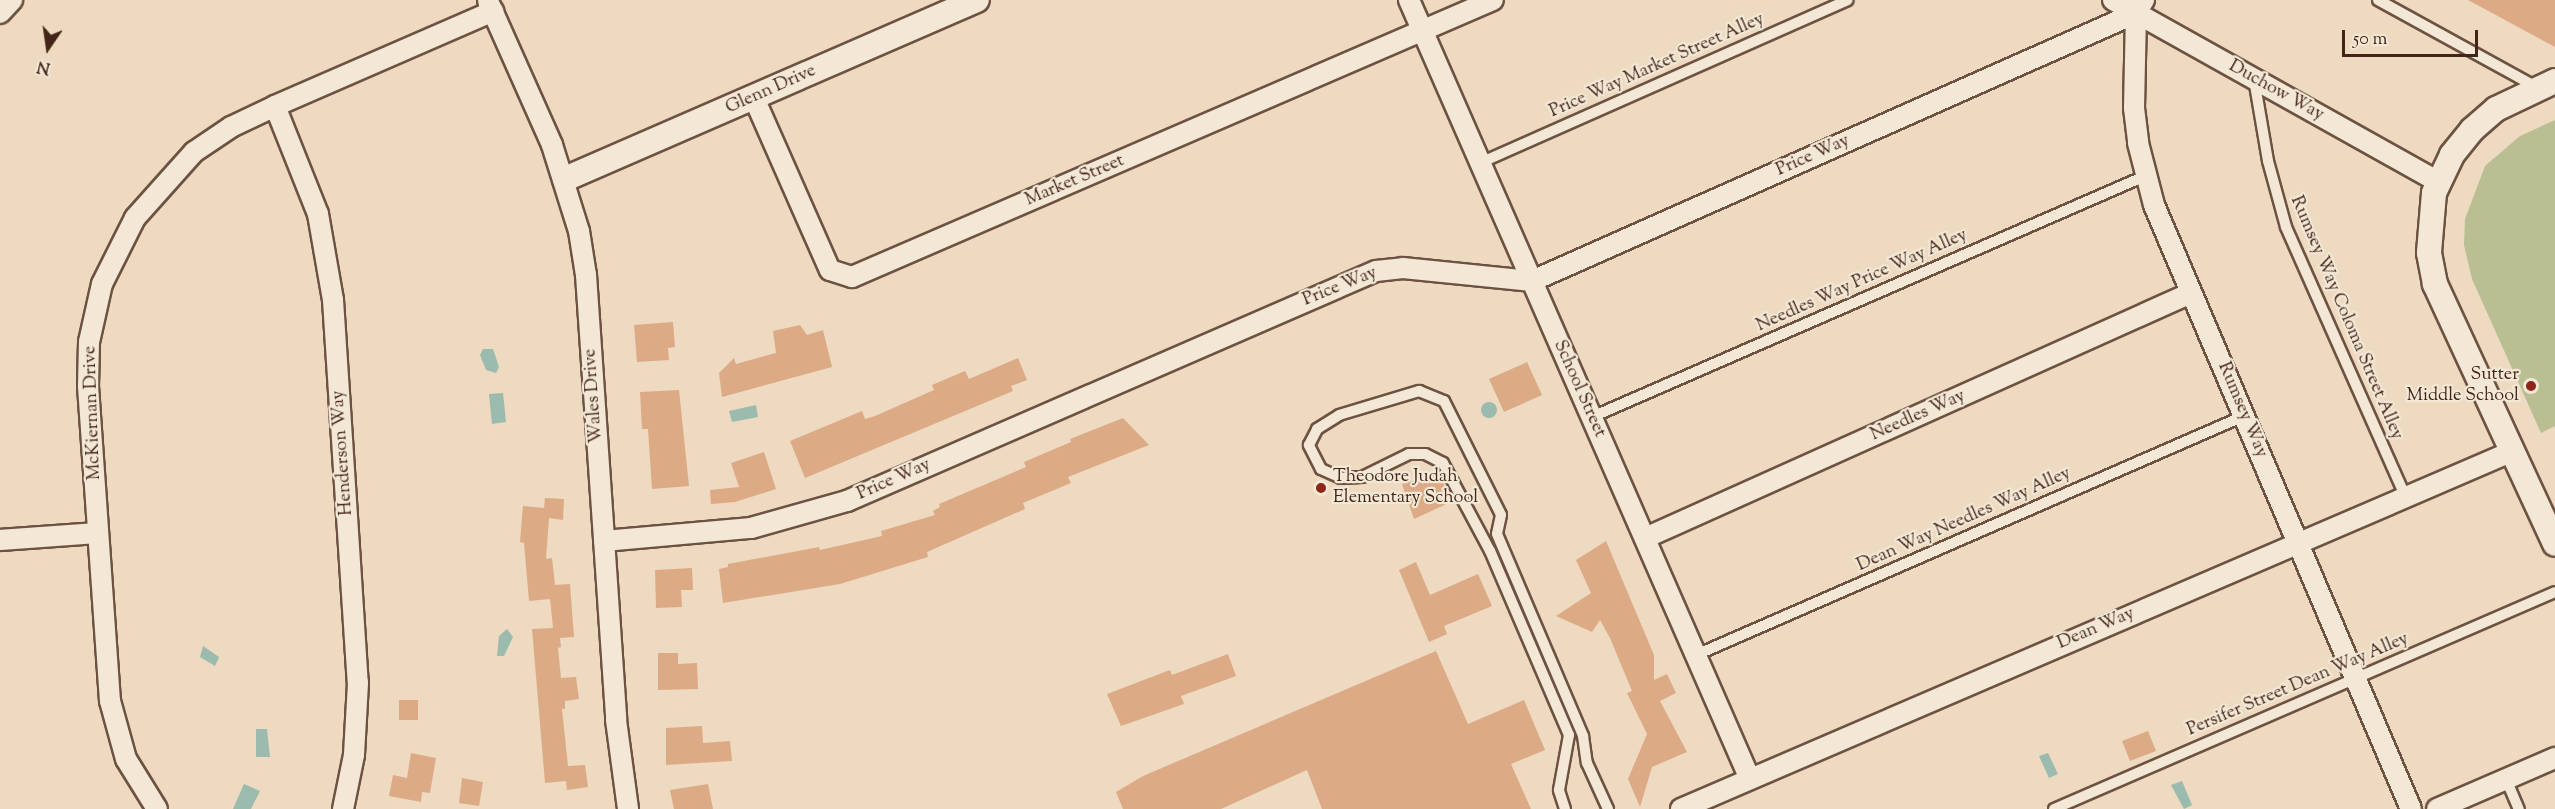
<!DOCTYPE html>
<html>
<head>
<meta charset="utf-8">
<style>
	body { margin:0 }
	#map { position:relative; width:2555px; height:809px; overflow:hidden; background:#eddac0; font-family:"Sorts Mill Goudy",serif }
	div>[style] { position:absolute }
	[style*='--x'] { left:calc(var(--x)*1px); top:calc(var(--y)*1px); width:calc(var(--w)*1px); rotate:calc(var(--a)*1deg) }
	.green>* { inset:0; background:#b9bf92 }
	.water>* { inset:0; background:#9abbad }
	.round { border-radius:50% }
	.building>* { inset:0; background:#ddaa86 }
	.roads { filter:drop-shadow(2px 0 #6d5241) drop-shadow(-2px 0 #6d5241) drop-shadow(0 2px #6d5241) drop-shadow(0 -2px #6d5241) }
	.service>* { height:10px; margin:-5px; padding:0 5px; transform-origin:5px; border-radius:5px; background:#f3e7d6 }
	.minor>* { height:20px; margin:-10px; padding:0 10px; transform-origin:10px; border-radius:10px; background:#f3e7d6 }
	.tertiary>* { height:24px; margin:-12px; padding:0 12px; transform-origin:12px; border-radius:12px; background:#f3e7d6 }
	.dots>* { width:16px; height:16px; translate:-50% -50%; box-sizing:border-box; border:3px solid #f3e7d6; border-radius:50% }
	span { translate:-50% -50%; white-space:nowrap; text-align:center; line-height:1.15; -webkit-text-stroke:4.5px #f3e7d6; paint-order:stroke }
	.street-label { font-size:18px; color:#422517 }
	.poi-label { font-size:18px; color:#422517 }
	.right { translate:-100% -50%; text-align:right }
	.left { translate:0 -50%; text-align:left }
	.north { position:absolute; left:18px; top:18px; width:60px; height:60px; -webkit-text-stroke:4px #f3e7d6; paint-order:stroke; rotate:193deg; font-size:16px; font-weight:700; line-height:24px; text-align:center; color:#422517 }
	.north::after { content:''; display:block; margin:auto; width:21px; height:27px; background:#422517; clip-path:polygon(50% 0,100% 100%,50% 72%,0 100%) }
	.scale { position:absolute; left:2342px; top:30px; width:136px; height:27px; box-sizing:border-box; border:3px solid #422517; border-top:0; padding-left:8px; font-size:18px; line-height:21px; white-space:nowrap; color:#422517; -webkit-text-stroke:4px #f3e7d6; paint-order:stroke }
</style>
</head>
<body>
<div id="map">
	<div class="green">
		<div style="clip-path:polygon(2555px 120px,2555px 426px,2541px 433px,2472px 279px,2464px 245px,2465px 219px,2485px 166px,2520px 136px)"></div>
	</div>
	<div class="water">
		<div style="clip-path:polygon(483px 349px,493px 349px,499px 367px,496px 373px,486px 370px,480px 355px)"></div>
		<div style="clip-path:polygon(503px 393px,506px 422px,492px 424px,489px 394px)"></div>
		<div class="round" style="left:1481px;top:402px;width:16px;height:16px"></div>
		<div style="clip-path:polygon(756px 405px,758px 417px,732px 422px,729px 411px)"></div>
		<div style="clip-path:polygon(507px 629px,513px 637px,504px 656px,497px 656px,499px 636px)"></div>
		<div style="clip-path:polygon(203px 646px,219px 657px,215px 666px,200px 657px)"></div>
		<div style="clip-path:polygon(256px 729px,267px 729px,270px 757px,256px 757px)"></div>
		<div style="clip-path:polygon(2048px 753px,2058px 774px,2049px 778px,2039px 756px)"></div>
		<div style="clip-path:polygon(2182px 781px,2192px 805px,2184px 809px,2171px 785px)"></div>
		<div style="clip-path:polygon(244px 784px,260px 791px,251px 809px,233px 809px)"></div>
	</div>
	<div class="building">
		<div style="clip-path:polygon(2468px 0,2555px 0,2555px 47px)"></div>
		<div style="clip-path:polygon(673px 322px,675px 347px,668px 348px,669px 360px,637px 362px,634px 325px)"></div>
		<div style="clip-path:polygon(800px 325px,807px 335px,823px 330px,832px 367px,722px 397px,719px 373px,734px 358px,736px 364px,776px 353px,773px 331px)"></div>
		<div style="clip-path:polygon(1018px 358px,1027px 380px,1011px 386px,1013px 391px,805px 478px,790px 441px,862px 411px,865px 419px,875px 416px,934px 390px,932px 385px,965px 371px,969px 379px)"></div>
		<div style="clip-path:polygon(1527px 362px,1542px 395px,1504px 412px,1489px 379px)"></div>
		<div style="clip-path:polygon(679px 390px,689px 486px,652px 489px,648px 429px,642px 429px,640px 392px)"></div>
		<div style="clip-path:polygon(1123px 418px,1149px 445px,1068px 477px,1071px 483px,1023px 503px,1025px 509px,927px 552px,928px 557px,840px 584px,723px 603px,719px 569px,728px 567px,728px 564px,819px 547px,820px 550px,882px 536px,881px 531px,935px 515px,933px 511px,940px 507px,939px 504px,1026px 467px,1024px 462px,1071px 442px,1070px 439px)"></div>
		<div style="clip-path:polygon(764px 452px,776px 489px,735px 502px,711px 504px,710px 490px,739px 487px,731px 463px)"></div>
		<div style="clip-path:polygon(1439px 473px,1451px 502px,1414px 519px,1402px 484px)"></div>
		<div style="clip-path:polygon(545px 498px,564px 499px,563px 520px,549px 518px,546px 559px,552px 558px,555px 585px,570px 584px,574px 637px,560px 638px,561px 647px,558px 648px,561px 678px,576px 677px,579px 699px,565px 701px,565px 709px,562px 709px,568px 766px,585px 765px,588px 787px,567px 790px,566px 781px,545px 783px,532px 629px,553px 628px,550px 599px,529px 601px,524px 543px,520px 542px,523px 506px,544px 508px)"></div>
		<div style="clip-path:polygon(1606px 541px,1654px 655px,1654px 680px,1667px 674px,1676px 693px,1660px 701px,1687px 752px,1652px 767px,1640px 807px,1628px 779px,1647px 734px,1627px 693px,1632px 691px,1610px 638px,1600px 620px,1592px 632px,1556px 616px,1591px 593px,1576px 560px)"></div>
		<div style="clip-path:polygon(1416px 562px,1430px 595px,1478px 574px,1492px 606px,1444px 626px,1447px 634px,1429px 642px,1399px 570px)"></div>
		<div style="clip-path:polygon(692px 568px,693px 590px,681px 590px,682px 607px,656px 608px,655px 570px)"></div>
		<div style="clip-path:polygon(1436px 651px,1468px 724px,1524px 700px,1545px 750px,1511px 764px,1531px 809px,1322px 809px,1307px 770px,1221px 809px,1123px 809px,1116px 792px,1143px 776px)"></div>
		<div style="clip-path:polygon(658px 653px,678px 653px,678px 664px,697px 663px,698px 689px,658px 690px)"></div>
		<div style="clip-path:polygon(1228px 654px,1236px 676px,1181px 696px,1184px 704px,1121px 726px,1107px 694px,1170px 670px,1172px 675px)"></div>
		<div style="clip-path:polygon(399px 700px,418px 700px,418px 720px,399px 720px)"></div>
		<div style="clip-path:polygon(702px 726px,703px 743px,730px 741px,732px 761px,666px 765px,666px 728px)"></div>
		<div style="clip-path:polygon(2148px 731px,2156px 751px,2130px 761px,2122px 741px)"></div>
		<div style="clip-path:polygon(411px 753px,436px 758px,430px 793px,422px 792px,421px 802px,389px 796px,393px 775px,407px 778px)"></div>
		<div style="clip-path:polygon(462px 778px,483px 782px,479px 806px,459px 803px)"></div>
		<div style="clip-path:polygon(708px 784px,713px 809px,674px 809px,670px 790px)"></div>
	</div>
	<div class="roads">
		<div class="service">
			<div style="--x:2378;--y:0;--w:183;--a:28.8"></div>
			<div style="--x:2254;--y:79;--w:83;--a:80.3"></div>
			<div style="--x:2268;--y:161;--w:68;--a:74.7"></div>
			<div style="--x:2286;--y:227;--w:294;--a:66.1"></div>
			<div style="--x:1480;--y:163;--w:402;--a:-23.9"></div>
			<div style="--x:1592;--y:417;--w:603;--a:-23.55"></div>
			<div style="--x:1696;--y:655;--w:600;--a:-23.57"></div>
			<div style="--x:2506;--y:779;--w:33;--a:67"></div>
			<div style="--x:1565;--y:809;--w:20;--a:-108"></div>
			<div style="--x:1559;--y:790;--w:56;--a:-79.7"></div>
			<div style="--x:1569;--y:735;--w:200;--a:-113.2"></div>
			<div style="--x:1490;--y:551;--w:100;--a:-118.1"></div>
			<div style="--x:1443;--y:463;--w:20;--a:-153"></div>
			<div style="--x:1425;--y:454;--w:16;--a:180"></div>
			<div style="--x:1409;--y:454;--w:52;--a:153.9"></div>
			<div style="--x:1362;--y:477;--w:21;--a:177"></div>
			<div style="--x:1341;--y:478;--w:22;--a:-156"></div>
			<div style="--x:1321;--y:469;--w:27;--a:-117"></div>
			<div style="--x:1309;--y:445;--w:18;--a:-63"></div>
			<div style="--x:1317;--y:429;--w:26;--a:-32"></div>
			<div style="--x:1339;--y:415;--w:84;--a:-16.7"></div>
			<div style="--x:1419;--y:391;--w:27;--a:22"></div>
			<div style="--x:1444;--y:401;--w:127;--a:63.4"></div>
			<div style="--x:1501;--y:515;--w:19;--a:102"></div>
			<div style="--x:1497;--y:534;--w:220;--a:66.9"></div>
			<div style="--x:1583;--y:736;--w:27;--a:82"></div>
			<div style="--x:1587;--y:763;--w:51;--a:65.5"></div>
			<div style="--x:2054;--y:809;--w:546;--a:-23.42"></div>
		</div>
		<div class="minor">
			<div style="--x:1409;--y:0;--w:850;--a:66.36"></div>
			<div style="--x:2113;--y:0;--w:372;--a:29.2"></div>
			<div style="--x:2144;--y:0;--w:15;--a:122"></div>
			<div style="--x:2136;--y:13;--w:95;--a:91.2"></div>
			<div style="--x:2134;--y:108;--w:35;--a:83"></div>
			<div style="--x:2138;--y:143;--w:64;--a:75.5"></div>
			<div style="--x:2154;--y:205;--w:656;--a:66.95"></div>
			<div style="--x:488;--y:1;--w:158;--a:66"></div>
			<div style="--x:552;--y:145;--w:90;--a:72.6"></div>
			<div style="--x:579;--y:231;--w:45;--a:81"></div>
			<div style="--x:586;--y:275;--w:446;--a:86.1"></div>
			<div style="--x:616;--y:720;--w:90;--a:82.3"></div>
			<div style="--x:0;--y:13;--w:18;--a:-47"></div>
			<div style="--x:754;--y:98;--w:188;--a:66.2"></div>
			<div style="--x:830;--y:270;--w:23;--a:18"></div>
			<div style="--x:852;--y:277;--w:698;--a:-23.37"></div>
			<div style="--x:275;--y:106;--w:116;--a:68.3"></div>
			<div style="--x:318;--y:214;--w:87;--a:80.1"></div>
			<div style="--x:333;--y:300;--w:384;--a:86.3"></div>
			<div style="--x:358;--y:683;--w:72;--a:93.2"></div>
			<div style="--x:354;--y:755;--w:55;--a:101.5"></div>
			<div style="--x:1645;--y:538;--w:598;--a:-24.17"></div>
			<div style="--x:0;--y:540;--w:98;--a:-4.1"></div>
			<div style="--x:604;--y:541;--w:148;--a:-5.1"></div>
			<div style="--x:751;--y:528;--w:100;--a:-15.7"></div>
			<div style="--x:847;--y:501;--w:577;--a:-23.5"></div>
			<div style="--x:1376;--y:271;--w:27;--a:-6"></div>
			<div style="--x:1403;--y:268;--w:130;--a:5.8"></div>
			<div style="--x:1532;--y:281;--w:661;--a:-23.93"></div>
			<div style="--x:157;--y:809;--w:59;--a:-121.8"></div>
			<div style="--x:126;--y:759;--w:60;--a:-105.4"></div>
			<div style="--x:110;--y:701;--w:316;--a:-94"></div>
			<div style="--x:88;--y:386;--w:44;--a:-88.7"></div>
			<div style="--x:89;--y:342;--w:59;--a:-77.4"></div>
			<div style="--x:102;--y:284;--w:74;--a:-63.4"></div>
			<div style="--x:135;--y:218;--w:89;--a:-48.2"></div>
			<div style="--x:194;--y:152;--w:45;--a:-34"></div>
			<div style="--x:231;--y:127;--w:49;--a:-25.5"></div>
			<div style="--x:275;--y:106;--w:238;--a:-23.5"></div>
			<div style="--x:1681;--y:809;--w:906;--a:-23.28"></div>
			<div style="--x:2437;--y:809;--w:129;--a:-23.4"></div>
		</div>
		<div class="tertiary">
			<div style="--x:2555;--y:81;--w:65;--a:154.6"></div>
			<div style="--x:2496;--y:109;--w:32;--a:139"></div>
			<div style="--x:2472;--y:130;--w:32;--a:129"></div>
			<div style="--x:2452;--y:155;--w:42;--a:115.3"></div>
			<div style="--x:2434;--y:193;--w:60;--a:94.8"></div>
			<div style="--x:2429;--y:253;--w:32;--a:79"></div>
			<div style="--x:2435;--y:284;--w:286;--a:65.2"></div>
			<div style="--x:565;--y:179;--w:449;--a:-23.5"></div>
		</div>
	</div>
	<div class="dots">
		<div style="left:2531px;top:386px;background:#8f2418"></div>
		<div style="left:1321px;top:488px;background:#8f2418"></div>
	</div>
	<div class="street-label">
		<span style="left:1657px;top:66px;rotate:-24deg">Price Way Market Street Alley</span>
		<span style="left:771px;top:90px;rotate:-24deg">Glenn Drive</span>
		<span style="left:2276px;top:91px;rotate:29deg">Duchow Way</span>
		<span style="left:1813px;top:156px;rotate:-24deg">Price Way</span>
		<span style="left:1075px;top:181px;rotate:-23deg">Market Street</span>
		<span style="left:1862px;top:281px;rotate:-24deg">Needles Way Price Way Alley</span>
		<span style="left:1340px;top:287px;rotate:-22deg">Price Way</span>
		<span style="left:2346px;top:318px;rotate:67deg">Rumsey Way Coloma Street Alley</span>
		<span style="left:1579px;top:389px;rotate:66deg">School Street</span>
		<span style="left:594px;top:396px;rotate:-94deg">Wales Drive</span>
		<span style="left:2242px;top:410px;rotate:67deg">Rumsey Way</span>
		<span style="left:93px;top:413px;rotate:-92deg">McKiernan Drive</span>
		<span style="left:1918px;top:416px;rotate:-24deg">Needles Way</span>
		<span style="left:343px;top:453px;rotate:-94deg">Henderson Way</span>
		<span style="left:894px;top:480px;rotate:-24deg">Price Way</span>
		<span style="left:1964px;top:520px;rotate:-24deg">Dean Way Needles Way Alley</span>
		<span style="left:2096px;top:629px;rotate:-23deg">Dean Way</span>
		<span style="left:2298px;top:685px;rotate:-23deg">Persifer Street Dean Way Alley</span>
	</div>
	<div class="poi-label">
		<span class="right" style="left:2519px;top:386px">Sutter<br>Middle School</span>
		<span class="left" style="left:1333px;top:488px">Theodore Judah<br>Elementary School</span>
	</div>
	<div class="north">N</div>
	<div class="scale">50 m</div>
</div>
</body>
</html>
